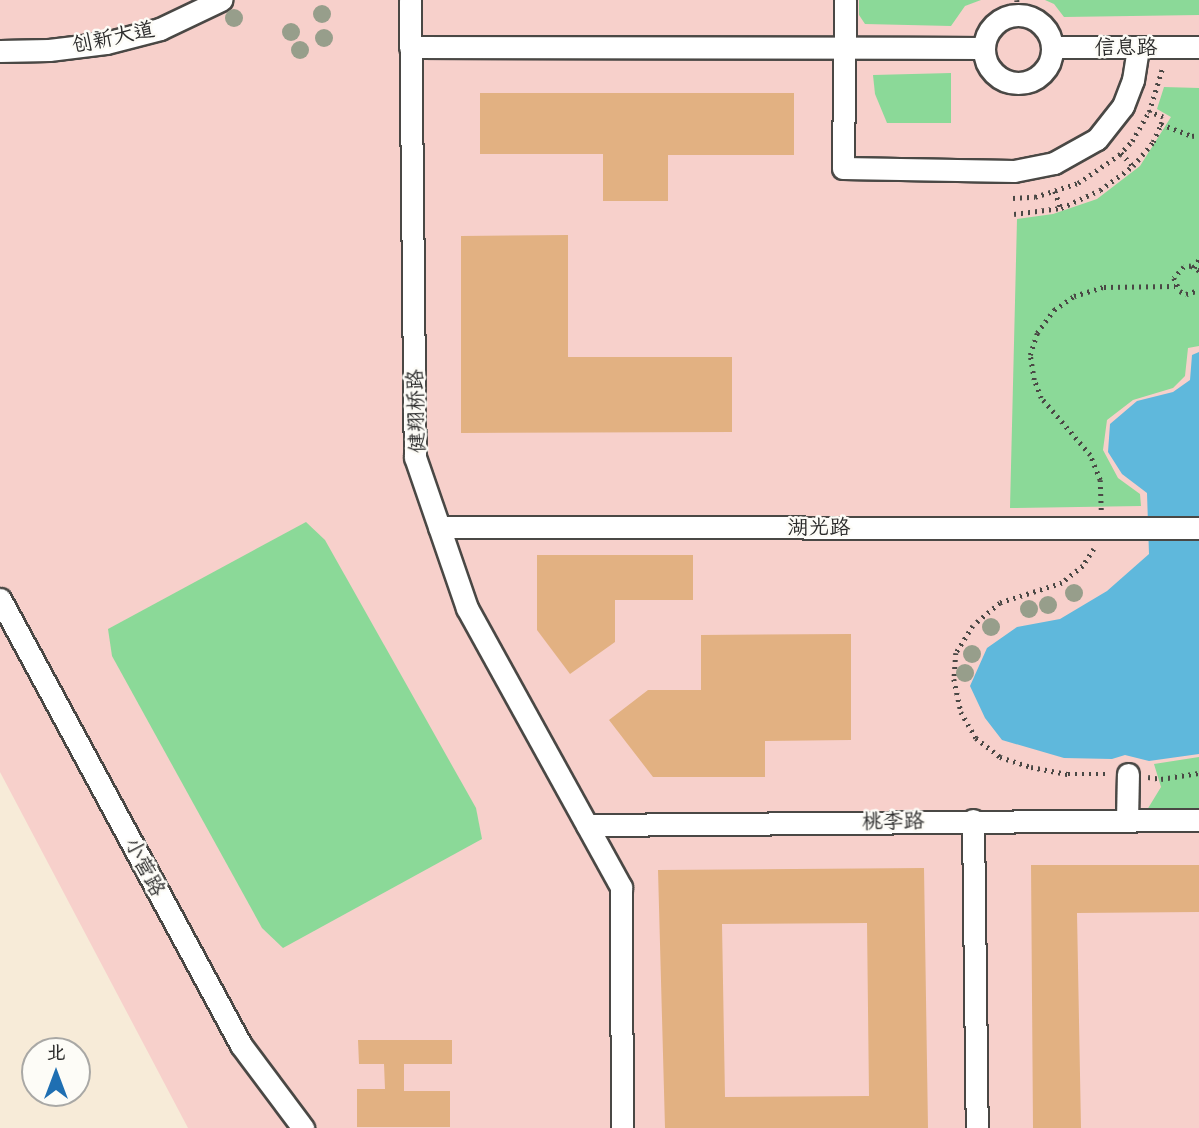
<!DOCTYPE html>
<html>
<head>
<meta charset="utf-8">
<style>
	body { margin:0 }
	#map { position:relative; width:1199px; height:1128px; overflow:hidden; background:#f7ebd8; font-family:"Comic Neue","LXGW WenKai TC",sans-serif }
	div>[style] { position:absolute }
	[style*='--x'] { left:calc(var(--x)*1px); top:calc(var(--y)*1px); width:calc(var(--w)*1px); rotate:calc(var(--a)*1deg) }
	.built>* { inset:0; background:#f7d0cb }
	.green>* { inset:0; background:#8bd998 }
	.water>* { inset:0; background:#5fb8dc }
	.building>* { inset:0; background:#e2b182 }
	.path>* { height:4.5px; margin-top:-2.25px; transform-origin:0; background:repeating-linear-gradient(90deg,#4a4845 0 2px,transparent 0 7px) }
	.roads { filter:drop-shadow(2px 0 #4a4845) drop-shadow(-2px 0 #4a4845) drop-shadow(0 2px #4a4845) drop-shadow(0 -2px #4a4845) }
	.street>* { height:21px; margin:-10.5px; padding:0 10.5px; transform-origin:10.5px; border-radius:10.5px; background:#fff }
	.street>.ring { margin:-10.5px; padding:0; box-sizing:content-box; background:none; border:21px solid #fff; border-radius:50% }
	.trees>* { width:18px; height:18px; margin:-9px; border-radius:50%; background:#979e8b }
	span { translate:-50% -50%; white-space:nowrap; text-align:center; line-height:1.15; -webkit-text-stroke:5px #fdfcf7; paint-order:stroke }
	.street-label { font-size:21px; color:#2b2b2b }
	.north { position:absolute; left:21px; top:1037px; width:70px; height:70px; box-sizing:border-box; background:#fdfcf7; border:2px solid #a9a8a5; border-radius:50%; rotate:0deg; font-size:19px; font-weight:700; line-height:28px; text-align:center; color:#2b2b2b }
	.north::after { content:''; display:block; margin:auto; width:24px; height:32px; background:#1f6fb2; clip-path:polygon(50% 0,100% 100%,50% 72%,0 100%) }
</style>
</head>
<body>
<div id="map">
	<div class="built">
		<div style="clip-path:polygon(0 0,1199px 0,1199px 1128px,188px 1128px,0 772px)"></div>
	</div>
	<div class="green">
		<div style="clip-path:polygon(859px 0,981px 0,965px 6px,951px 26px,865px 24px,859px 15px)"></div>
		<div style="clip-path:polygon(1045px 0,1199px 0,1199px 15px,1064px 17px,1054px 4px)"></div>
		<div style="clip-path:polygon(951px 73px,951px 123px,887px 123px,875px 94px,873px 75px)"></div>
		<div style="clip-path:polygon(1164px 87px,1199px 88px,1199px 346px,1188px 348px,1185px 376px,1173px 388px,1133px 400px,1107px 420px,1103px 450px,1118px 478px,1140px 494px,1141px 506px,1010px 508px,1017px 219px,1053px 214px,1097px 199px,1140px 166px,1171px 117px,1157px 109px)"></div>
		<div style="clip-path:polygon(306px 522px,325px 540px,476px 808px,482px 839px,283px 948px,262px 928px,112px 656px,108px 629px)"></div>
		<div style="clip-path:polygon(1199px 757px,1199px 810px,1147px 810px,1161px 787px,1154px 764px)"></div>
	</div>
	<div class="water">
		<div style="clip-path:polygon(1199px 352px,1199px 754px,1149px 761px,1125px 755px,1112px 759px,1064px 758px,1002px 740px,985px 718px,970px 686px,987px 648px,1017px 627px,1060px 619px,1107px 591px,1149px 554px,1147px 493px,1122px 474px,1108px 452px,1110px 424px,1137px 401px,1173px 392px,1190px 380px,1192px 355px)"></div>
	</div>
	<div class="building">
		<div style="clip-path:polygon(480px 93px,794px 93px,794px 155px,668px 155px,668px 201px,603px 201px,603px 154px,480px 154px)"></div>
		<div style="clip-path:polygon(568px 235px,568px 357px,732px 357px,732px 432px,461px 433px,461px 236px)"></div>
		<div style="clip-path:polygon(537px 555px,693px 555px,693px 600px,615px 600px,615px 642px,570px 674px,537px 630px)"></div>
		<div style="clip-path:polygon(851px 634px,851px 740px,765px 741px,765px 777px,653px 777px,609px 720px,648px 690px,701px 690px,701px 635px)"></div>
		<div style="clip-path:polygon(1031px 865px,1199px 865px,1199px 912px,1077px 913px,1081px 1128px,1033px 1128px)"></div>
		<div style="clip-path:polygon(evenodd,924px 868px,928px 1128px,665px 1128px,658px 870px,924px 868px,867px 923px,869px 1096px,725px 1097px,722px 924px,867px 923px)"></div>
		<div style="clip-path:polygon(358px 1040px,452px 1040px,452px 1064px,404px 1064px,404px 1091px,450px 1091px,450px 1127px,357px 1127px,357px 1089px,385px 1089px,384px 1064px,359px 1064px)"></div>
	</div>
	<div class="path">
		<div style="--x:1017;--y:0;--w:15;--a:86"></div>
		<div style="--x:1161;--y:124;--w:33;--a:21"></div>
		<div style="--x:1192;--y:136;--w:7;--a:-8"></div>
		<div style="--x:1121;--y:153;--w:18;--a:47"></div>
		<div style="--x:1055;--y:191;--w:18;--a:71"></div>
		<div style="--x:1013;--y:198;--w:22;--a:-3"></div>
		<div style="--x:1035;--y:197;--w:45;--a:-18"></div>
		<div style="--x:1078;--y:183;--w:50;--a:-34.3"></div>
		<div style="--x:1119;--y:155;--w:19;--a:-47"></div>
		<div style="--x:1132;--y:141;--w:34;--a:-60"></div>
		<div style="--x:1149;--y:112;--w:48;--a:-73.1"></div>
		<div style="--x:1014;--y:214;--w:47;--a:-7.3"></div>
		<div style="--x:1061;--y:208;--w:43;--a:-24.8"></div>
		<div style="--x:1100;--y:190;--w:41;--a:-36"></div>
		<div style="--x:1133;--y:166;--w:31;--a:-50"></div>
		<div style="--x:1153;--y:142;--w:20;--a:-66"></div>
		<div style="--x:1161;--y:124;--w:7;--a:-74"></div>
		<div style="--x:1163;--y:117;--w:15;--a:-160"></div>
		<div style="--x:1194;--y:268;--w:10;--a:-61"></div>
		<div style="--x:1199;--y:271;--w:9;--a:-148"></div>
		<div style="--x:1191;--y:266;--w:7;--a:172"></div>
		<div style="--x:1184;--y:267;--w:15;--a:132"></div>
		<div style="--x:1174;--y:278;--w:14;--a:65"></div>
		<div style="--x:1180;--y:291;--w:7;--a:27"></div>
		<div style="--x:1186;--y:294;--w:14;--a:-17"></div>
		<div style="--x:1101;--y:510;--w:30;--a:-92"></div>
		<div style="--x:1100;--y:480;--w:27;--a:-112"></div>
		<div style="--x:1090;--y:455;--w:75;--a:-130.7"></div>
		<div style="--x:1041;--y:398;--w:19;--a:-111"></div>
		<div style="--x:1034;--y:380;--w:25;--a:-99"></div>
		<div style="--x:1030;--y:355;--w:23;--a:-72"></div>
		<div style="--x:1037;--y:333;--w:29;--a:-54"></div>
		<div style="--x:1054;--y:310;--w:24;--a:-35"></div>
		<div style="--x:1074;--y:296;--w:31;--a:-17"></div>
		<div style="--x:1104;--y:287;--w:71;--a:-0.8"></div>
		<div style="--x:1094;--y:549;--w:20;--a:123"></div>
		<div style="--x:1083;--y:566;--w:27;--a:141"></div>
		<div style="--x:1062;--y:583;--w:65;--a:162.1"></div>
		<div style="--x:1000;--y:603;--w:35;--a:140"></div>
		<div style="--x:973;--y:626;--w:32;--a:122"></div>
		<div style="--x:956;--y:653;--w:26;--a:94"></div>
		<div style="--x:954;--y:679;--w:34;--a:78"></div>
		<div style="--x:961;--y:712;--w:30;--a:60"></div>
		<div style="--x:976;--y:738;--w:31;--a:38"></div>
		<div style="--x:1000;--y:757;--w:33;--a:18"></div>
		<div style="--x:1031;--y:767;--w:38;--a:11"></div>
		<div style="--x:1068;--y:774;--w:40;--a:0"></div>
		<div style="--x:1148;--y:777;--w:13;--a:9"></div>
		<div style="--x:1161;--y:779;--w:38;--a:-9"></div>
	</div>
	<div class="roads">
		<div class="street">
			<div style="--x:410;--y:0;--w:457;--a:89.4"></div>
			<div style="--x:415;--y:457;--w:160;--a:71"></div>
			<div style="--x:467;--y:608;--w:319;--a:61.1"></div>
			<div style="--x:621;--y:887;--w:241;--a:89.8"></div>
			<div style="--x:845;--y:0;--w:168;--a:90.7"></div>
			<div style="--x:843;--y:168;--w:171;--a:1"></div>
			<div style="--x:1014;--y:171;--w:41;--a:-11.3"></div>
			<div style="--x:1054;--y:163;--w:49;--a:-29.2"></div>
			<div style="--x:1097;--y:139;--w:42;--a:-51.8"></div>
			<div style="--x:1123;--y:106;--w:28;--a:-69"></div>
			<div style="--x:1133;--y:80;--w:33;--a:-81"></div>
			<div class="ring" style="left:984px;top:15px;width:47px;height:47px"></div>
			<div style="--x:410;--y:47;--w:573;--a:0.1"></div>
			<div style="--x:1053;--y:47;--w:146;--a:0"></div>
			<div style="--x:0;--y:51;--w:49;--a:-1.2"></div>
			<div style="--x:49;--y:50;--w:57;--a:-7"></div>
			<div style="--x:106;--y:43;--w:56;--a:-14.5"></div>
			<div style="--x:160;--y:29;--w:68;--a:-25.4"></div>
			<div style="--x:439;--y:527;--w:760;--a:0.08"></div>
			<div style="--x:0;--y:599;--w:507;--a:61.62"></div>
			<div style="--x:241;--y:1045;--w:104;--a:53.2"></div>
			<div style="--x:973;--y:820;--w:308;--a:89.3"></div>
			<div style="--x:1127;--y:820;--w:46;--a:-88.8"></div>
			<div style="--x:587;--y:825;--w:612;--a:-0.47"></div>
		</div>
	</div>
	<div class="trees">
		<div style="left:322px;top:14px"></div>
		<div style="left:234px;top:18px"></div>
		<div style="left:291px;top:32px"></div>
		<div style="left:324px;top:38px"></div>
		<div style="left:300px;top:50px"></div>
		<div style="left:1074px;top:593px"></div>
		<div style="left:1048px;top:605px"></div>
		<div style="left:1029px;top:609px"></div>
		<div style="left:991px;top:627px"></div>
		<div style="left:972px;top:654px"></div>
		<div style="left:965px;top:673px"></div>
	</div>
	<div class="street-label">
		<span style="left:113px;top:37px;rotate:-12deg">创新大道</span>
		<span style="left:1126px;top:47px">信息路</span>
		<span style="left:416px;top:411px;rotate:-92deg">健翔桥路</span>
		<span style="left:819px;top:527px">湖光路</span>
		<span style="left:893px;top:821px;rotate:-1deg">桃李路</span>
		<span style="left:145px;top:867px;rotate:62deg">小营路</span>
	</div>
	<div class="north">北</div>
</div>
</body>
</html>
